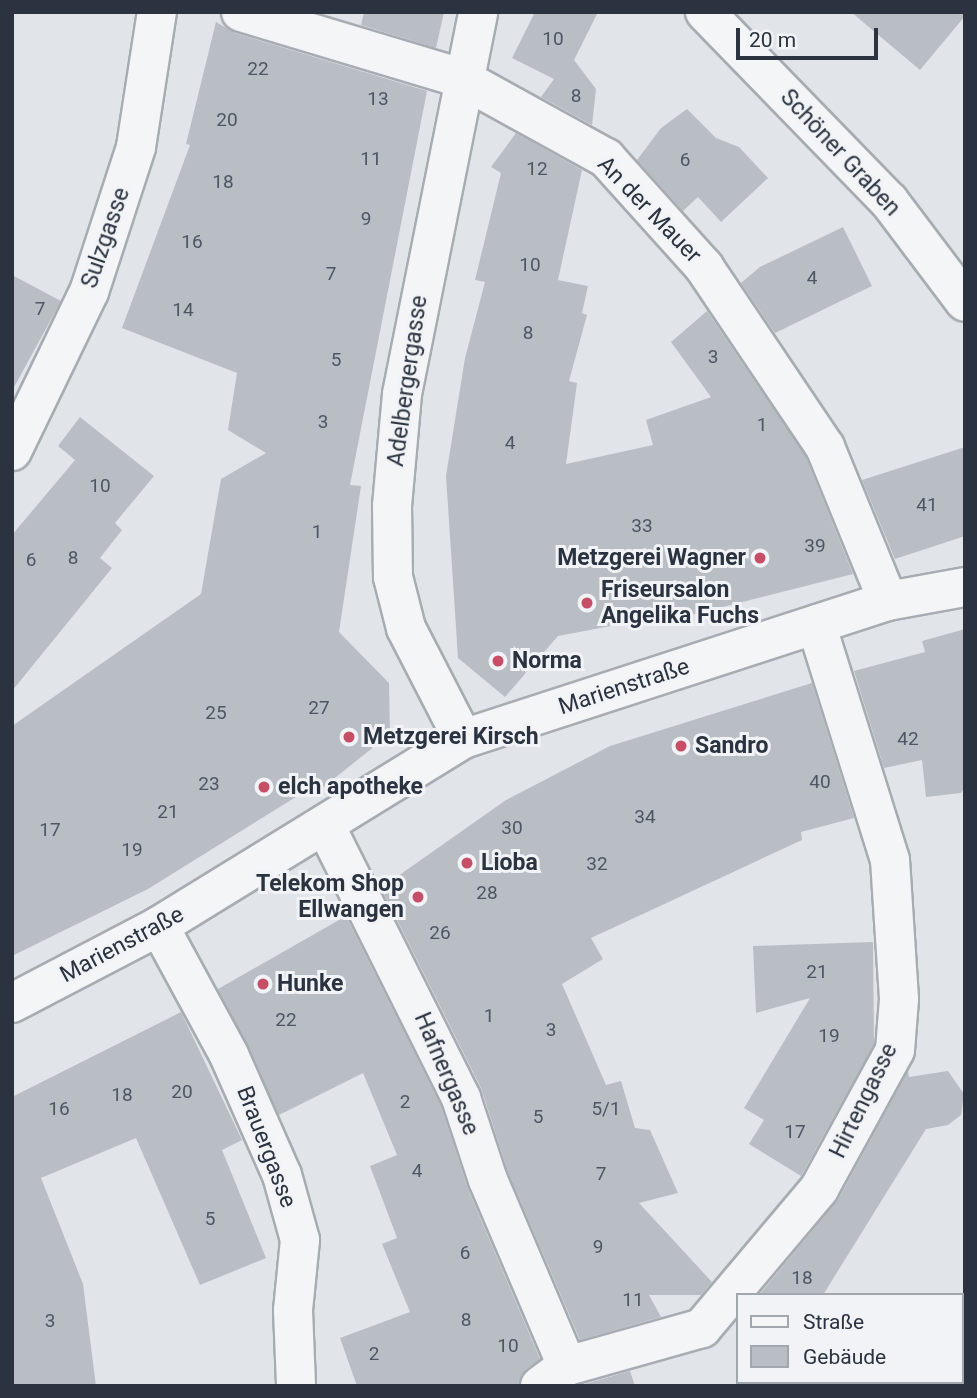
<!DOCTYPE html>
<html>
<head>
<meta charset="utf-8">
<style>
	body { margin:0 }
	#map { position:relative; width:977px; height:1398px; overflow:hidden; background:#e1e5e9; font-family:Roboto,sans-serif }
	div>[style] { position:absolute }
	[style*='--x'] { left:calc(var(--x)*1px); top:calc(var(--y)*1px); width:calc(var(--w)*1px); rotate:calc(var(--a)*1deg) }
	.building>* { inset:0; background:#b9bec5 }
	.roads { filter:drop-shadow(2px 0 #a7acb3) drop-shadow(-2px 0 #a7acb3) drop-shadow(0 2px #a7acb3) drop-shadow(0 -2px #a7acb3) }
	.street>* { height:38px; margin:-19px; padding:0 19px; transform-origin:19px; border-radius:19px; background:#f4f5f7 }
	.dots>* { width:19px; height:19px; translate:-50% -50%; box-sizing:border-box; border:4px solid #f1f3f6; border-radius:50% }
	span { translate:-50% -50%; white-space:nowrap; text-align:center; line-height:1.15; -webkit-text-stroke:6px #f1f3f6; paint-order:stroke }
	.number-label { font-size:19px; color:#4e5661 }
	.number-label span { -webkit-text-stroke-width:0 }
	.street-label { font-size:23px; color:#2b3340 }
	.poi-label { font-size:23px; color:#2b3340; font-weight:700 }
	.right { translate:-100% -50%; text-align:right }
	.left { translate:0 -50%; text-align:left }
	.frame { position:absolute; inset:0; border:14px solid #2b3340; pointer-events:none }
	.legend { position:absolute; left:736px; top:1293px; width:228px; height:91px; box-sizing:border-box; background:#f1f3f6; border:2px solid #a2a6ad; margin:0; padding:9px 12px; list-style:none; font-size:21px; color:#2b3340 }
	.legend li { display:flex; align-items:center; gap:14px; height:35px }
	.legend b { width:35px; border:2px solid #a2a6ad }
	.scale { position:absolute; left:736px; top:28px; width:142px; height:32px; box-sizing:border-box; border:4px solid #2b3340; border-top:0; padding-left:9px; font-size:21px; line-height:24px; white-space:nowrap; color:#2b3340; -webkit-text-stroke:5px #f1f3f6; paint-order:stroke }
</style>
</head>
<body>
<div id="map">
	<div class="building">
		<div style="clip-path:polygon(364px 12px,444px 12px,436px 48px,361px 25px)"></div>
		<div style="clip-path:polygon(535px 12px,598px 12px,574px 60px,596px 89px,592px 125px,541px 97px,554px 79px,512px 58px)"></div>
		<div style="clip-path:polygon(851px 12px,965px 12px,965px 16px,920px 70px)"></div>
		<div style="clip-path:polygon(216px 22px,235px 33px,427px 91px,350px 485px,361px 486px,339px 632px,389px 683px,390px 734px,316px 793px,312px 787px,148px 889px,12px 956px,12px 726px,201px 594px,221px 479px,266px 453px,228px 430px,237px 373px,122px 328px,190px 145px,186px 144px)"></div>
		<div style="clip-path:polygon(687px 109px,716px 138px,739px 147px,768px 178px,721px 222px,698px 197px,683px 211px,637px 160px,661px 128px)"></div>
		<div style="clip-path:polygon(516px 133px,582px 170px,558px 280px,588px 286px,582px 313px,587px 315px,569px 381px,577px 383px,566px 464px,653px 445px,646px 420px,711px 397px,671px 342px,707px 311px,806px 457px,853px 574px,691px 615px,690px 611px,558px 636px,505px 697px,458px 658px,446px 476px,465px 358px,485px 282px,475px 280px,501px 173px,491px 167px)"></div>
		<div style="clip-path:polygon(843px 227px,872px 286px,775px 333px,741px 283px,760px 267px)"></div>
		<div style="clip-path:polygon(12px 275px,61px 301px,12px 391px)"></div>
		<div style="clip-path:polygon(80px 417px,154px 476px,115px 523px,122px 530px,100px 558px,112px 568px,12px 691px,12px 535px,75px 460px,58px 446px)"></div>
		<div style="clip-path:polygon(965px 447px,965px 536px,895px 559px,862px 480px)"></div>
		<div style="clip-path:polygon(965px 629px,965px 787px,961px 793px,926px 797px,922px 760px,884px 768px,854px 671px,925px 652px,922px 641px)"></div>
		<div style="clip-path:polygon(812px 683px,854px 818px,801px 832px,802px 840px,591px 938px,603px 959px,562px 984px,606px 1085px,621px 1081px,635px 1128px,650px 1130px,678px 1193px,639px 1203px,712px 1282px,701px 1295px,649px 1295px,661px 1317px,580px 1340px,508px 1172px,481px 1088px,381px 888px,506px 800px,610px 746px)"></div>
		<div style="clip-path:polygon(346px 916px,441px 1106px,468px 1189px,540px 1359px,526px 1369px,519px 1386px,357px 1386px,340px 1338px,410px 1312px,382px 1244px,397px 1238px,370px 1166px,397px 1155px,363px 1073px,279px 1115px,218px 989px)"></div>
		<div style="clip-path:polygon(873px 942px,874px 1044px,801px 1176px,749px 1144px,764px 1120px,744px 1108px,810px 998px,756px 1013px,753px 946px)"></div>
		<div style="clip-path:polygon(181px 1012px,242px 1140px,222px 1150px,266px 1258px,200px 1285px,136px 1138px,41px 1178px,83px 1284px,96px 1386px,12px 1386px,12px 1097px)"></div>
		<div style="clip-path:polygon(908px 1071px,909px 1077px,948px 1071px,964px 1094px,961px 1115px,948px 1125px,926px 1129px,823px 1295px,759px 1295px,838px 1200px)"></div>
		<div style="clip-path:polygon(630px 1371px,635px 1386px,578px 1386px)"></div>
	</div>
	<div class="roads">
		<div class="street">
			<div style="--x:241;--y:12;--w:230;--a:16.7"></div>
			<div style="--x:461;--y:78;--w:166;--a:28.9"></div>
			<div style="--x:606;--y:158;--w:147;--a:48"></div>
			<div style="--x:704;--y:267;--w:217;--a:56.1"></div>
			<div style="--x:825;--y:447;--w:166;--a:67.8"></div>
			<div style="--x:705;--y:12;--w:264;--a:45.8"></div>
			<div style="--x:889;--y:201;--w:126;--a:53"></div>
			<div style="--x:12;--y:451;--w:177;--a:-64.2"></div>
			<div style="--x:89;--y:292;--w:152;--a:-72"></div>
			<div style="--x:136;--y:147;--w:137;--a:-81.2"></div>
			<div style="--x:463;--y:739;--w:125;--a:-117.2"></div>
			<div style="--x:406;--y:628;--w:53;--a:-104.3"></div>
			<div style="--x:393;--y:577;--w:71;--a:-90.8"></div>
			<div style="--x:392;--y:506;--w:112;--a:-84.9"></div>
			<div style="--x:402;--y:394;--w:389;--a:-78.7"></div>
			<div style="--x:326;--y:827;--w:303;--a:63.5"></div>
			<div style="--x:461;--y:1098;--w:86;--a:71.8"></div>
			<div style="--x:488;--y:1180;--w:202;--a:67"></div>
			<div style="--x:159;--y:926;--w:147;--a:61.5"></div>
			<div style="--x:229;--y:1055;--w:131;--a:66.2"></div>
			<div style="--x:282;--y:1175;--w:67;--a:74.5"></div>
			<div style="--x:300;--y:1240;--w:70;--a:95.7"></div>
			<div style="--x:293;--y:1310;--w:76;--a:87.7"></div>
			<div style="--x:12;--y:1003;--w:166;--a:-27.6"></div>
			<div style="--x:159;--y:926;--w:357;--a:-31.6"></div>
			<div style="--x:463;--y:739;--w:447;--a:-18"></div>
			<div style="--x:888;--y:601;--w:78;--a:-10.3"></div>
			<div style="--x:540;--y:1386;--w:34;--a:-37"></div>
			<div style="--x:567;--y:1366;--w:140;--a:-15.7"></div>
			<div style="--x:702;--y:1328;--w:182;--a:-49.9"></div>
			<div style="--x:819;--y:1189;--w:158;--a:-61.3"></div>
			<div style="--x:895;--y:1050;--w:51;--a:-85.5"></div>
			<div style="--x:899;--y:999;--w:139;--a:-93.7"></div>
			<div style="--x:890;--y:860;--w:247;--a:-107.4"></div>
		</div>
	</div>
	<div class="dots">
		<div style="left:760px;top:558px;background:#c64e66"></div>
		<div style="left:587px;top:603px;background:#c64e66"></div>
		<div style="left:498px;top:661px;background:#c64e66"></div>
		<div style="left:349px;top:737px;background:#c64e66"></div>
		<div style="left:681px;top:746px;background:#c64e66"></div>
		<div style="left:264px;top:787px;background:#c64e66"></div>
		<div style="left:467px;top:863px;background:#c64e66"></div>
		<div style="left:418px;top:897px;background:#c64e66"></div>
		<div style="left:263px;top:984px;background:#c64e66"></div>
	</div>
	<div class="number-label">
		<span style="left:553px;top:39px">10</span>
		<span style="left:258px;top:69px">22</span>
		<span style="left:576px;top:96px">8</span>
		<span style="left:378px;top:99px">13</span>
		<span style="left:227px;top:120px">20</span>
		<span style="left:371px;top:159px">11</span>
		<span style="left:685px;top:160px">6</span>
		<span style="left:537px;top:169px">12</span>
		<span style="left:223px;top:182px">18</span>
		<span style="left:366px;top:219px">9</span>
		<span style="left:192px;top:242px">16</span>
		<span style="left:530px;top:265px">10</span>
		<span style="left:331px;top:274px">7</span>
		<span style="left:812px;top:278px">4</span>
		<span style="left:40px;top:309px">7</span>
		<span style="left:183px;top:310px">14</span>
		<span style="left:528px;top:333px">8</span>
		<span style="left:713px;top:357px">3</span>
		<span style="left:336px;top:360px">5</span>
		<span style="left:323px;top:422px">3</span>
		<span style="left:762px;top:425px">1</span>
		<span style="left:510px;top:443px">4</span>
		<span style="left:100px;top:486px">10</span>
		<span style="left:927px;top:505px">41</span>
		<span style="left:642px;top:526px">33</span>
		<span style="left:317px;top:532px">1</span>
		<span style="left:815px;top:546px">39</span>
		<span style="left:73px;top:558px">8</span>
		<span style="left:31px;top:560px">6</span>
		<span style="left:319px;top:708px">27</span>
		<span style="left:216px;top:713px">25</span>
		<span style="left:908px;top:739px">42</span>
		<span style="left:820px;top:782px">40</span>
		<span style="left:209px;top:784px">23</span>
		<span style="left:168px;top:812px">21</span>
		<span style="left:645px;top:817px">34</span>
		<span style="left:512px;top:828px">30</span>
		<span style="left:50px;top:830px">17</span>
		<span style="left:132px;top:850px">19</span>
		<span style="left:597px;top:864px">32</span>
		<span style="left:487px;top:893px">28</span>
		<span style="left:440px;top:933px">26</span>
		<span style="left:817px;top:972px">21</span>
		<span style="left:489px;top:1016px">1</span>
		<span style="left:286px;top:1020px">22</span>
		<span style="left:551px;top:1030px">3</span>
		<span style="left:829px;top:1036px">19</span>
		<span style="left:182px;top:1092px">20</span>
		<span style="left:122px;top:1095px">18</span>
		<span style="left:405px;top:1102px">2</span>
		<span style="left:59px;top:1109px">16</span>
		<span style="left:606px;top:1109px">5/1</span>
		<span style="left:538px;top:1117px">5</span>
		<span style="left:795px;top:1132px">17</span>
		<span style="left:417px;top:1171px">4</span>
		<span style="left:601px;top:1174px">7</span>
		<span style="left:210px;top:1219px">5</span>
		<span style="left:598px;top:1247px">9</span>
		<span style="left:465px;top:1253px">6</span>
		<span style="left:802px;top:1278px">18</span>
		<span style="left:633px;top:1300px">11</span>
		<span style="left:466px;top:1320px">8</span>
		<span style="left:50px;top:1321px">3</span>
		<span style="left:508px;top:1346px">10</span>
		<span style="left:374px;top:1354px">2</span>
	</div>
	<div class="street-label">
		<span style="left:840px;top:153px;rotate:47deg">Schöner Graben</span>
		<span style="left:649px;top:210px;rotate:46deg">An der Mauer</span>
		<span style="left:106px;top:238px;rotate:-71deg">Sulzgasse</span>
		<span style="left:408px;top:381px;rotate:-82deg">Adelbergergasse</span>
		<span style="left:624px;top:687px;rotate:-18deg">Marienstraße</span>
		<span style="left:122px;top:945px;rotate:-28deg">Marienstraße</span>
		<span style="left:446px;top:1074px;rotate:67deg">Hafnergasse</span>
		<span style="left:864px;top:1101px;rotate:-64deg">Hirtengasse</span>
		<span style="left:266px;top:1147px;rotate:69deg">Brauergasse</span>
	</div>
	<div class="poi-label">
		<span class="right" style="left:746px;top:558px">Metzgerei Wagner</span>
		<span class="left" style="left:601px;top:603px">Friseursalon<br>Angelika Fuchs</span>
		<span class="left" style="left:512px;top:661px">Norma</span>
		<span class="left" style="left:363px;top:737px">Metzgerei Kirsch</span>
		<span class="left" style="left:695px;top:746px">Sandro</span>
		<span class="left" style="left:278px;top:787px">elch apotheke</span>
		<span class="left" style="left:481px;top:863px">Lioba</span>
		<span class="right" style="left:404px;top:897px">Telekom Shop<br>Ellwangen</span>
		<span class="left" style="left:277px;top:984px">Hunke</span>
	</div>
	<div class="frame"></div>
	<ul class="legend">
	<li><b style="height:9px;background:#f4f5f7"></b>Straße</li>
	<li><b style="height:19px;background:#b9bec5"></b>Gebäude</li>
	</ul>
	<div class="scale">20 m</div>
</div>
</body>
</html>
